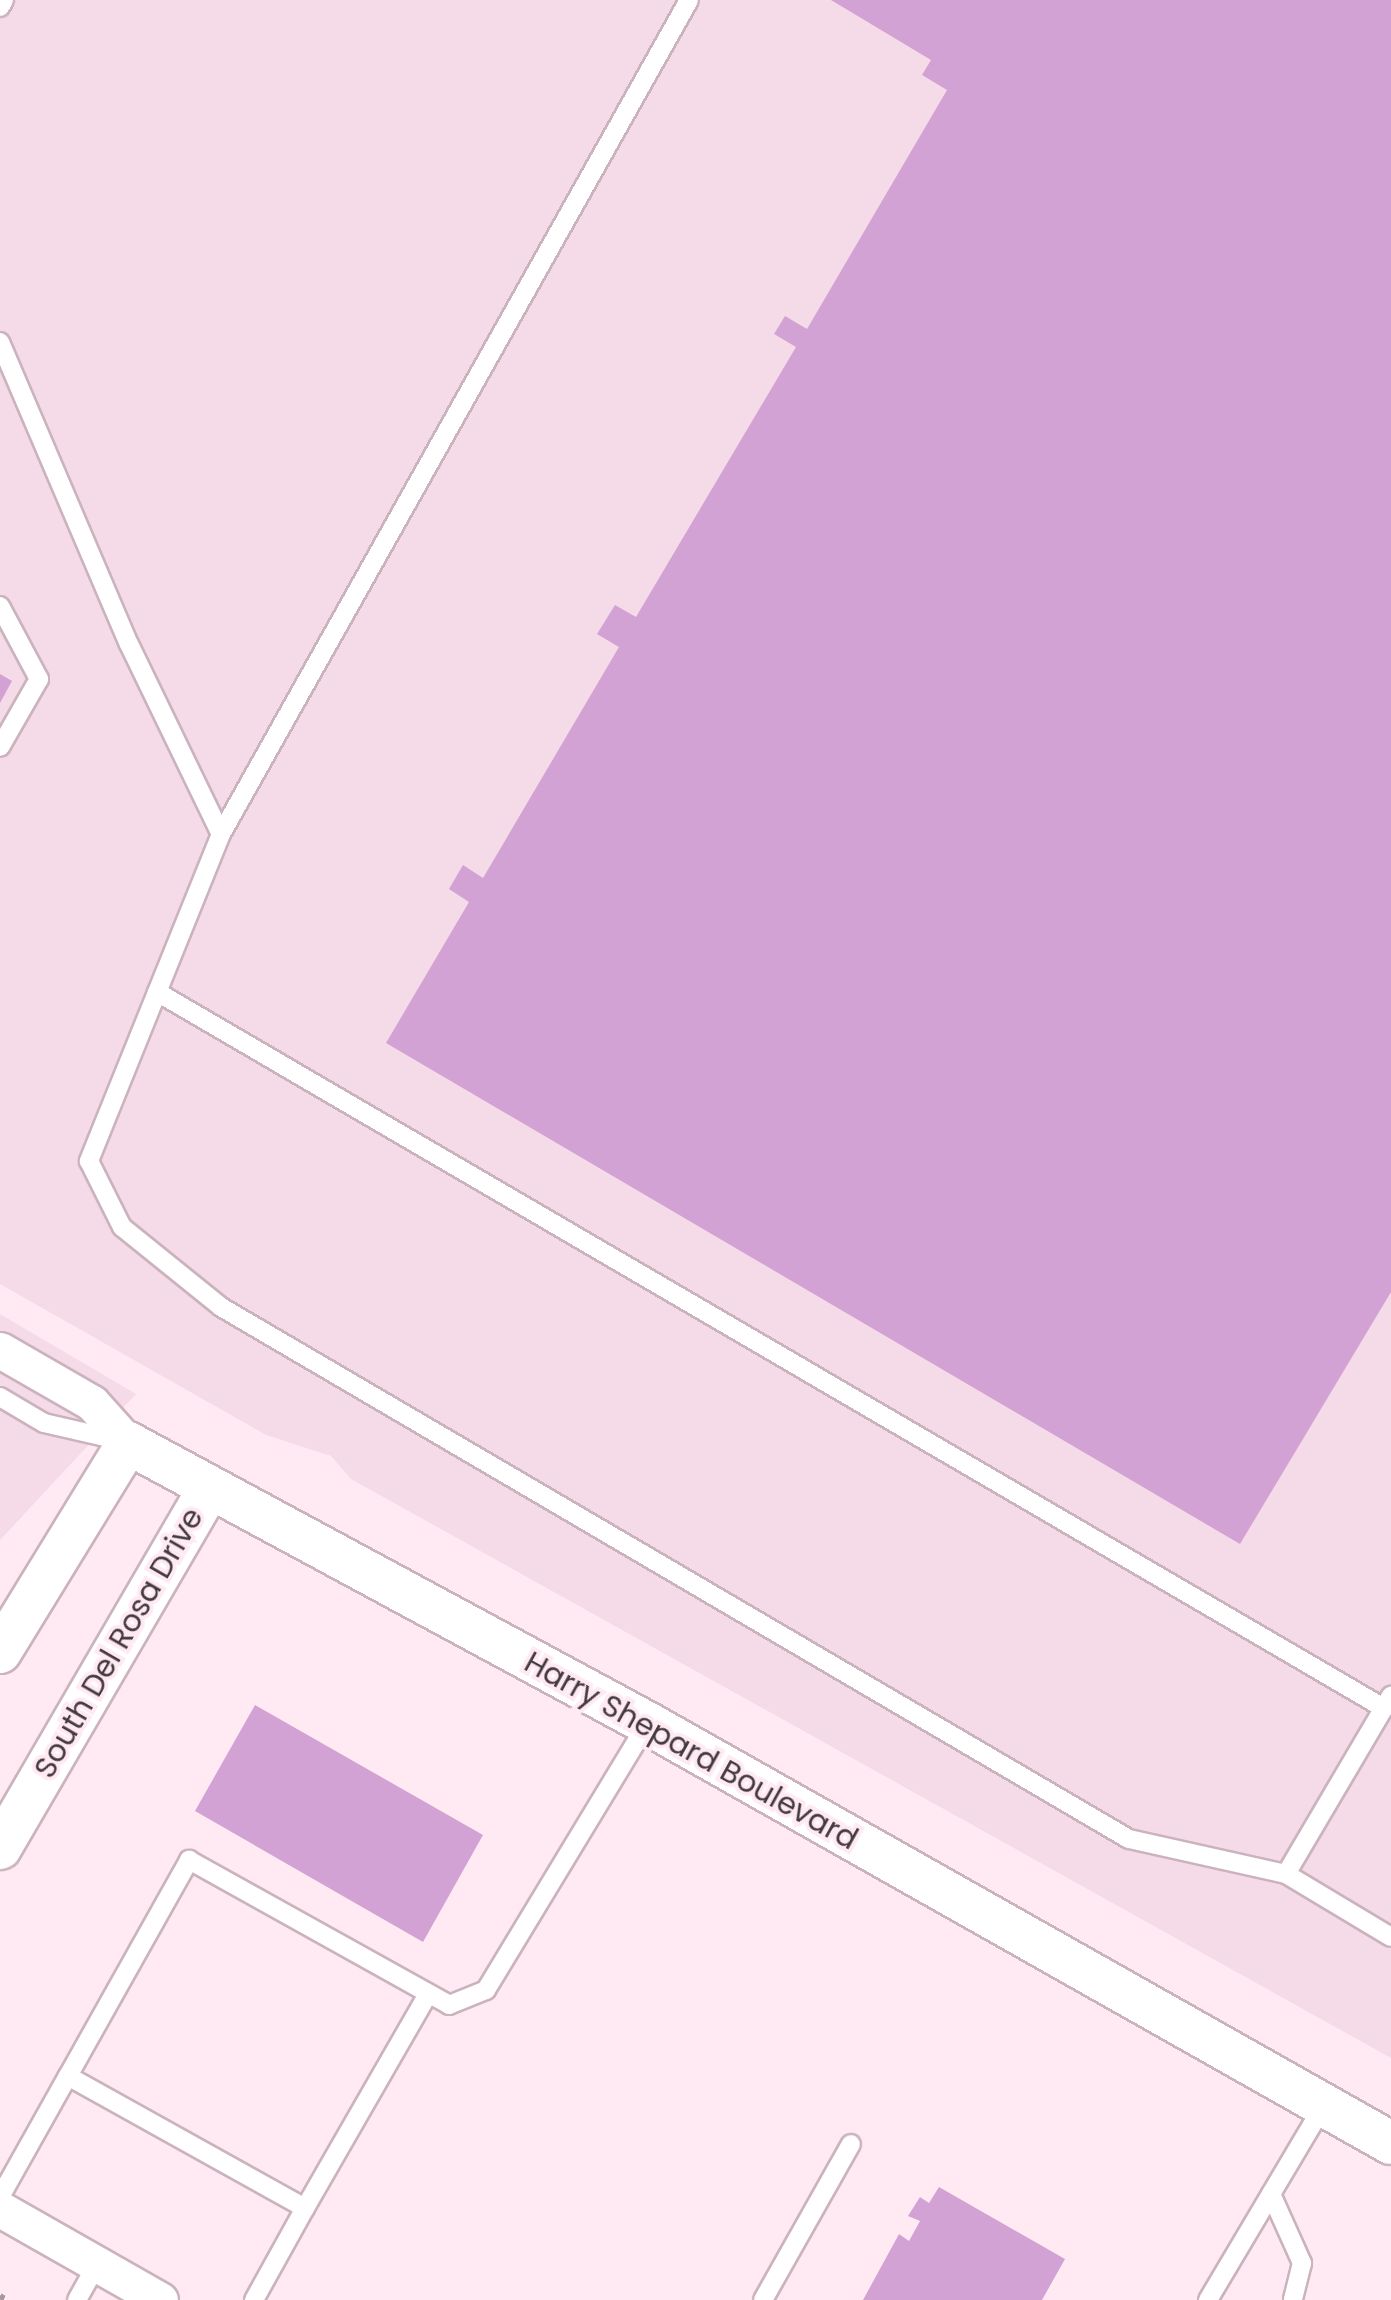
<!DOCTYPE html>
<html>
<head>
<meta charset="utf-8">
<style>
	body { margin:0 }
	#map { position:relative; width:1391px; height:2300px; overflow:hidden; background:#ffeaf4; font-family:Poppins,sans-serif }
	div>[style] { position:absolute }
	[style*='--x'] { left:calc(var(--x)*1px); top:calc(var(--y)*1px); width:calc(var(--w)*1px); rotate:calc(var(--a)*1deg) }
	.built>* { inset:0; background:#f5dae7 }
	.building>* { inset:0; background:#d2a2d5 }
	.path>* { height:6px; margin-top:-3px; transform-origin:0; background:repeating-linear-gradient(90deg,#a7989f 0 5px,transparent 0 13px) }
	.roads { filter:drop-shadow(2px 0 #cbb3be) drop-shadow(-2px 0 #cbb3be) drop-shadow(0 2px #cbb3be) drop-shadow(0 -2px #cbb3be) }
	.service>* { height:18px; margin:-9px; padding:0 9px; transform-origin:9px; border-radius:9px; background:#fff }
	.minor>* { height:35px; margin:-17.5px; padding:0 17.5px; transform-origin:17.5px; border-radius:17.5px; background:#fff }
	.tertiary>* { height:42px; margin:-21px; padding:0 21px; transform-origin:21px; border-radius:21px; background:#fff }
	span { translate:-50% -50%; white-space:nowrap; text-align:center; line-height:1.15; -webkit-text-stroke:8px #ffeaf4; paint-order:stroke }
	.street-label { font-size:30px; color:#42393d }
</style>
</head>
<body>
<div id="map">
	<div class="built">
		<div style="clip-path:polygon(0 0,1391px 0,1391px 2058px,351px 1479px,331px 1456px,266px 1435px,0 1284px)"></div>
		<div style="clip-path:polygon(0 1314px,136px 1394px,0 1540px)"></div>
	</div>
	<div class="building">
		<div style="clip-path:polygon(831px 0,1391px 0,1391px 1292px,1240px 1544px,386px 1043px,469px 902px,449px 889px,463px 865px,483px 878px,619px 647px,597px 634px,615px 605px,636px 617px,796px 347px,774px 334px,785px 316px,807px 329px,947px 90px,922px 75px,931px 60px)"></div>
		<div style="clip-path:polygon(0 674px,12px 681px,0 703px)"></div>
		<div style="clip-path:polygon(255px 1705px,483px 1835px,423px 1942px,195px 1811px)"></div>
		<div style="clip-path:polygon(939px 2187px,1065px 2259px,1042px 2300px,863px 2300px,899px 2234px,909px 2241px,920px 2221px,908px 2216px,920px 2197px,929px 2203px)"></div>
	</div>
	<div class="path">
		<div style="--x:0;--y:2296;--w:8;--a:30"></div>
	</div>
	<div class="roads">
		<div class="service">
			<div style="--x:0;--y:7;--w:8;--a:-60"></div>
			<div style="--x:0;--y:342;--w:328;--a:66.9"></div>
			<div style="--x:129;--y:644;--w:211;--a:64.2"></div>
			<div style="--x:221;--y:834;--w:353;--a:112"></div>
			<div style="--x:89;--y:1161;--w:74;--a:63.4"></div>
			<div style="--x:122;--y:1227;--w:127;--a:38.9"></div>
			<div style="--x:221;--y:1307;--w:1052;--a:30.37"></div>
			<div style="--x:1129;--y:1839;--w:161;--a:12.6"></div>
			<div style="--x:1286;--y:1874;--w:207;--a:-59.5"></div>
			<div style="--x:0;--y:606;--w:83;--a:61.9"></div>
			<div style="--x:39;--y:679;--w:78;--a:119.8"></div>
			<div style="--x:221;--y:834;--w:956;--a:-60.7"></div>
			<div style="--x:157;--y:992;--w:1421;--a:30.27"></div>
			<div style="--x:0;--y:1397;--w:51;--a:30.6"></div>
			<div style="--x:44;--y:1423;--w:76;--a:12.9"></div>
			<div style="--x:1286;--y:1874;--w:122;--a:31"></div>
			<div style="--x:428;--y:1994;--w:247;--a:119.9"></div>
			<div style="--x:305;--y:2208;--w:271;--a:-150.9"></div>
			<div style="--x:68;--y:2076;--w:248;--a:-60.7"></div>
			<div style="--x:189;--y:1860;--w:298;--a:29.1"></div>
			<div style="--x:449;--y:2005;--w:40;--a:-22"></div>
			<div style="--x:486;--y:1990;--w:311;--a:-58.8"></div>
			<div style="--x:1271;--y:2194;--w:76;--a:65.8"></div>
			<div style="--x:1302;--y:2263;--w:38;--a:104"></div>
			<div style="--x:0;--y:2197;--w:139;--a:-60.7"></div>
			<div style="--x:77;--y:2300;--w:41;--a:-60.9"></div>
			<div style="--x:254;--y:2300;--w:105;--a:-61"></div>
			<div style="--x:763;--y:2300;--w:179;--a:-60.6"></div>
			<div style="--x:1208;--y:2300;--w:227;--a:-59.3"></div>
		</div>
		<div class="minor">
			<div style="--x:0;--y:1350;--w:106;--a:29.9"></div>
			<div style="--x:92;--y:1403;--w:54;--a:48"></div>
			<div style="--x:0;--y:2209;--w:184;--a:29.6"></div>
		</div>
		<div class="tertiary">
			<div style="--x:0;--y:1652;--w:245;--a:-58.5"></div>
			<div style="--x:128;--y:1443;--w:590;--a:28.35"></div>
			<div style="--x:647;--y:1723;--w:854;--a:29.45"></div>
			<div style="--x:0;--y:1848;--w:413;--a:-59.8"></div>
		</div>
	</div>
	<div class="street-label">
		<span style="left:119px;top:1643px;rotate:-60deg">South Del Rosa Drive</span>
		<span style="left:691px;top:1751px;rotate:29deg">Harry Shepard Boulevard</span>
	</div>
</div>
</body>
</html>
